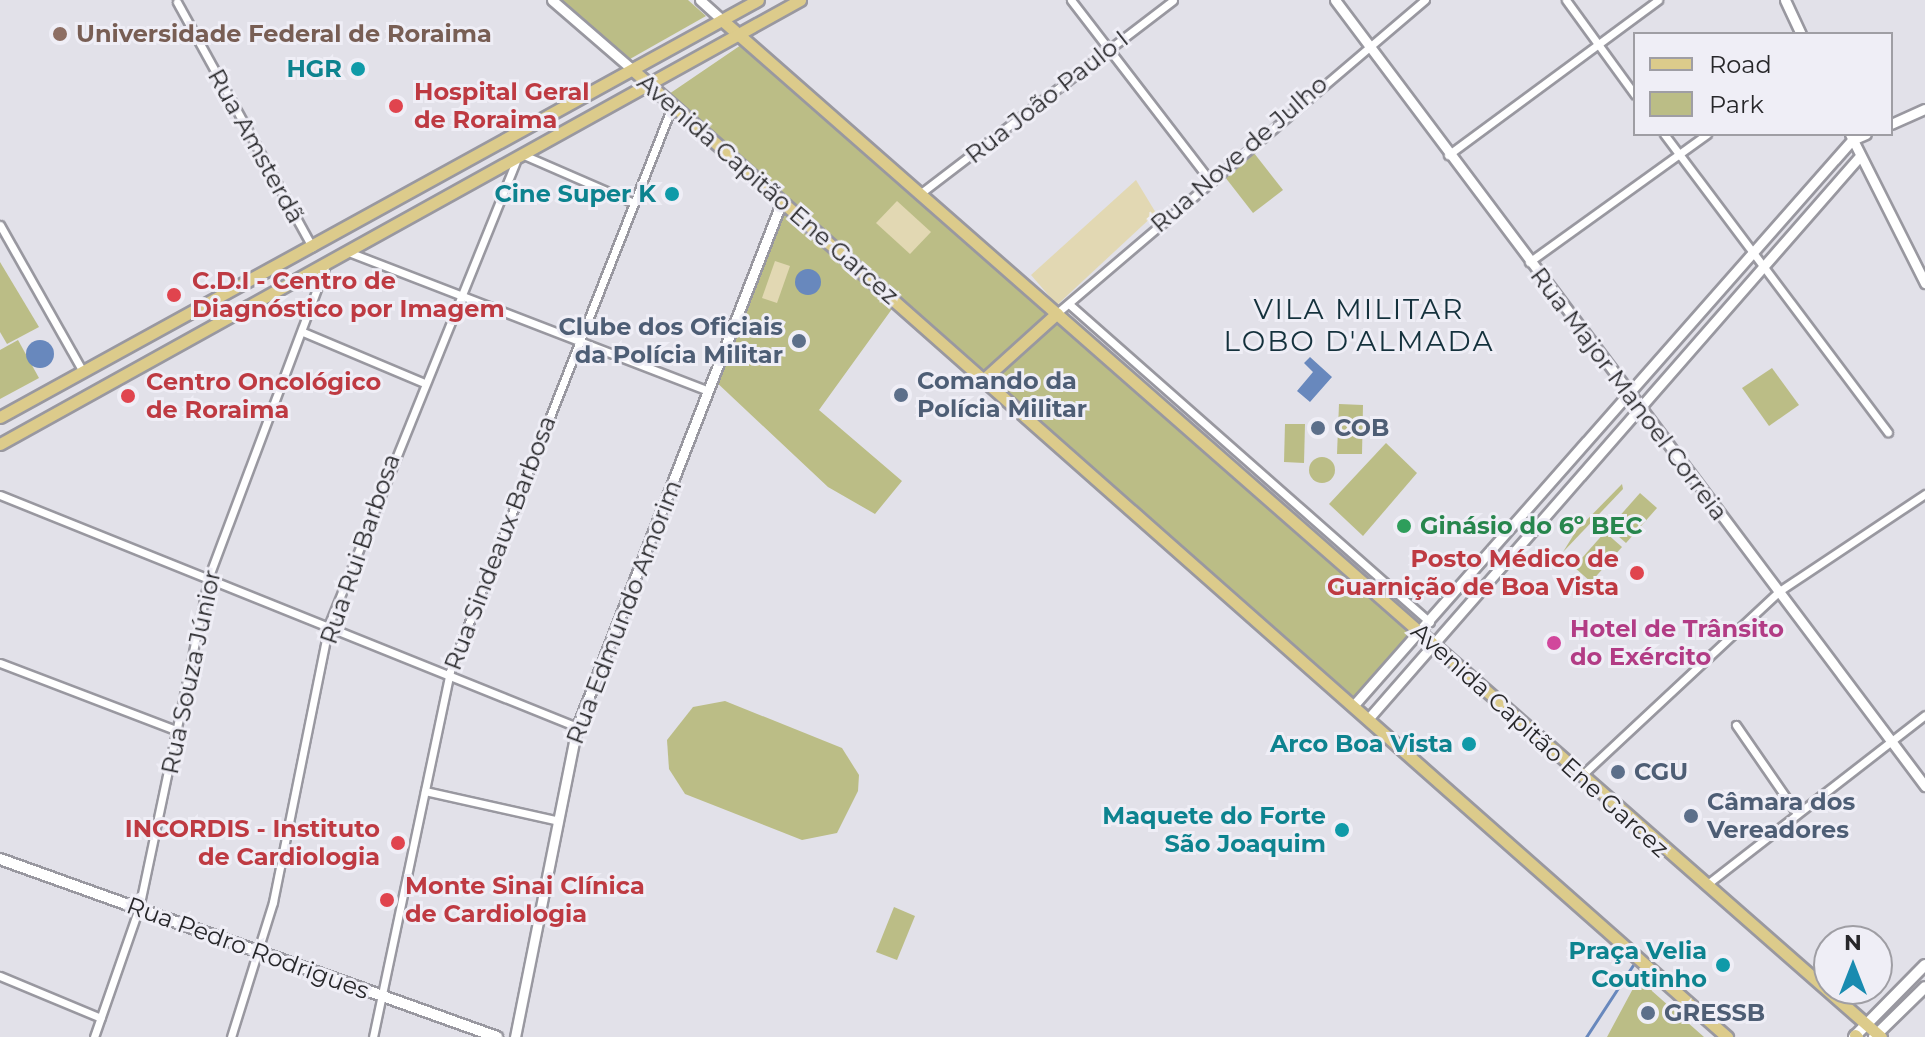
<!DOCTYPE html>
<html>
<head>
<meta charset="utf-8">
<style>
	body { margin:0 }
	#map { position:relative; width:1925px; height:1037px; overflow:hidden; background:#e2e1e9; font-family:Montserrat,sans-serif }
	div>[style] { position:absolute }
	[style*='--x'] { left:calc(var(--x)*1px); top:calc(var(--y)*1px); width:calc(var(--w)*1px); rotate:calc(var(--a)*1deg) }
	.green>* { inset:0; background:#bbbd86 }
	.round { border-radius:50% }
	.sand>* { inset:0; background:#e2d8b3 }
	.water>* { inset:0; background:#6888bd }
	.stream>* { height:3px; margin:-1.5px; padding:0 1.5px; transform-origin:1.5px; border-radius:1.5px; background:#6888bd }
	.roads { filter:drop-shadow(2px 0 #9998a0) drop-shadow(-2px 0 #9998a0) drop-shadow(0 2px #9998a0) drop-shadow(0 -2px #9998a0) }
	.minor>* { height:7px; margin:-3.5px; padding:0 3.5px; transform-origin:3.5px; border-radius:3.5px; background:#fff }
	.tertiary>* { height:9px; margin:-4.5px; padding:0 4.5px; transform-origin:4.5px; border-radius:4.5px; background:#fff }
	.secondary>* { height:10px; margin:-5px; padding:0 5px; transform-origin:5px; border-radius:5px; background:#fff }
	.primary>* { height:11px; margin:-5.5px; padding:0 5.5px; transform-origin:5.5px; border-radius:5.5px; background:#dccb8b }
	.dots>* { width:22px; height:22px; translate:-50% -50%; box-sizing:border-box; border:4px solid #efeef6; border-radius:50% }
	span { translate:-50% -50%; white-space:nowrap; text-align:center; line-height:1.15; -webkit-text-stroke:6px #efeef6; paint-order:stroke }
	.education-label { font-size:24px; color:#785e54; font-weight:700 }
	.left { translate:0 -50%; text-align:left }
	.culture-label { font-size:24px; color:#0d838f; font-weight:700 }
	.right { translate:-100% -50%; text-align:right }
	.health-label { font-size:24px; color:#be3a42; font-weight:700 }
	.street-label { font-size:24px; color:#27272a }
	.service-label { font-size:24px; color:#4e5e75; font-weight:700 }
	.leisure-label { font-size:24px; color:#27864d; font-weight:700 }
	.hotel-label { font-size:24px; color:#b23c85; font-weight:700 }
	.quarter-label { font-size:28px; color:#14313c; letter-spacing:2px }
	.legend { position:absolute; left:1633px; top:32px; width:260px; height:104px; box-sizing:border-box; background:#efeef6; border:2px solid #9f9ea4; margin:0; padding:10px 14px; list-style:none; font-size:24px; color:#27272a }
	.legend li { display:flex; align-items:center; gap:16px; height:40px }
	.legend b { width:40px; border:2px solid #9f9ea4 }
	.north { position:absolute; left:1813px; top:925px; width:80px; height:80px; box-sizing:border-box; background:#efeef6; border:2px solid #9f9ea4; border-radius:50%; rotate:0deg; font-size:22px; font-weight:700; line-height:32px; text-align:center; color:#27272a }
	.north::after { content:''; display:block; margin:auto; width:28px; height:36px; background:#198bb0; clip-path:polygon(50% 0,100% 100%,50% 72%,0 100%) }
</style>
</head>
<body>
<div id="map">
	<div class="green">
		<div style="clip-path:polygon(561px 0,688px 0,706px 16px,630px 59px)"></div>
		<div style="clip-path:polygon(741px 45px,1420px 633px,1353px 706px,1329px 677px,669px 94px)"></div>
		<div style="clip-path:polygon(1254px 153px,1283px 190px,1253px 213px,1225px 177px)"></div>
		<div style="clip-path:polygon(782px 201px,897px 302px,819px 410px,902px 481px,875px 514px,828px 487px,713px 379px)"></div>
		<div style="clip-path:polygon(0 262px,39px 327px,7px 344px,0 332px)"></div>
		<div style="clip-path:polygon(18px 340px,39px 378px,0 399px,0 350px)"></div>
		<div style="clip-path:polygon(1772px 368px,1799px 405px,1769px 426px,1742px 388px)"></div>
		<div style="clip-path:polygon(1339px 404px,1363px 405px,1362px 454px,1337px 454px)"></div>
		<div style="clip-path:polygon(1285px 424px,1305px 424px,1304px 463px,1284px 462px)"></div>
		<div style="clip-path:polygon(1386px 443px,1417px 473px,1363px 536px,1329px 504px)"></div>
		<div class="round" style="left:1309px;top:457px;width:26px;height:26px"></div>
		<div style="clip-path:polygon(1622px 484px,1623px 489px,1563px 552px,1576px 531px)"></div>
		<div style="clip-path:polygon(1640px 493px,1657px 508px,1626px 543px,1609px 528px)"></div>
		<div style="clip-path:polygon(1605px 532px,1622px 547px,1591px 582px,1574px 567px)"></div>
		<div style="clip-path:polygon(725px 701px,842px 748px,859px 775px,858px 791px,837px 833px,802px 840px,685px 794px,669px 769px,667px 740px,693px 707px)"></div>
		<div style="clip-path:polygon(894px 907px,915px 916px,897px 960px,876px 952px)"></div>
		<div style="clip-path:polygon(1643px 970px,1652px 991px,1704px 1037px,1607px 1037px)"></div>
	</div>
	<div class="sand">
		<div style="clip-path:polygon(1136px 180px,1156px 213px,1057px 305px,1031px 275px)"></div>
		<div style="clip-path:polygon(897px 201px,931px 232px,910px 254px,876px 223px)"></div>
		<div style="clip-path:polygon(775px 261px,790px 266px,777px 303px,762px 298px)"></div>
	</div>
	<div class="water">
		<div class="round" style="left:795px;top:269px;width:26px;height:26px"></div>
		<div class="round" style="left:26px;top:340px;width:28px;height:28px"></div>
		<div style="clip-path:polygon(1310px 357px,1332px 377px,1310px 402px,1297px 391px,1313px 372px,1304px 363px)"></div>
	</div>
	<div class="stream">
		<div style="--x:1586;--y:1037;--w:86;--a:-56.9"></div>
	</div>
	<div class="roads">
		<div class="minor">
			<div style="--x:1071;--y:0;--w:225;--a:52.4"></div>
			<div style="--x:1566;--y:0;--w:117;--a:54"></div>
			<div style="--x:177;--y:2;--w:280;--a:61.1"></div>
			<div style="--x:1664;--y:134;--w:373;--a:53.1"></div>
			<div style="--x:1448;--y:155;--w:261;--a:-36.4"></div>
			<div style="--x:526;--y:156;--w:116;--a:23.5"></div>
			<div style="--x:921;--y:193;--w:317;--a:-37.4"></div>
			<div style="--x:0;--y:225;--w:169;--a:60.5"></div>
			<div style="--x:351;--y:253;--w:383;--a:21.1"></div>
			<div style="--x:1529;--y:262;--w:219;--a:-35.7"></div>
			<div style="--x:1069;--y:304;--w:481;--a:41.4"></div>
			<div style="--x:1057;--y:313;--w:483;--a:-40.4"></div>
			<div style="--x:303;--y:332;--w:129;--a:22.8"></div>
			<div style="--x:0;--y:495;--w:622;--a:21.9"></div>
			<div style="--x:0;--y:663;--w:191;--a:20.9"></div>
			<div style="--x:1736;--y:725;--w:106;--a:55.4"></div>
			<div style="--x:1581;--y:776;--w:270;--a:-43"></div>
			<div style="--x:1778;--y:592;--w:177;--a:-33.7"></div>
			<div style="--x:425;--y:791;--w:133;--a:12.6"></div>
			<div style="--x:1706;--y:885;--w:277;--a:-37.8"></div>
			<div style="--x:0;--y:976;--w:109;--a:22.6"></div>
			<div style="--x:94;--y:1037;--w:137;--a:-70.8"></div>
			<div style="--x:139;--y:908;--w:339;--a:-78.1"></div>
			<div style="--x:209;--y:576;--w:329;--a:-69.4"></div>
			<div style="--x:231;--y:1037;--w:141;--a:-72.7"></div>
			<div style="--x:273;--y:902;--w:284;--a:-78.6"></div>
			<div style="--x:329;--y:624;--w:498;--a:-68"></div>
			<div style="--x:373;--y:1037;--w:374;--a:-78.1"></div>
			<div style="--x:450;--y:671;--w:609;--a:-68.53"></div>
		</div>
		<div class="tertiary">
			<div style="--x:552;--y:0;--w:108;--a:40.9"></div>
			<div style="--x:700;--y:0;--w:30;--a:42"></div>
			<div style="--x:1335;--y:0;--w:983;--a:53.11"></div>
			<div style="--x:1785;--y:0;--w:38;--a:65"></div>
			<div style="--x:1891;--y:124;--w:37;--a:-24"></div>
			<div style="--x:1850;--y:134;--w:167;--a:63.3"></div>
			<div style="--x:1353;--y:706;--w:755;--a:-48.6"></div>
			<div style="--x:1852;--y:140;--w:15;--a:-23"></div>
			<div style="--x:1368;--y:719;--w:748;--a:-48.85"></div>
			<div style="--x:515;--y:1037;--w:316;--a:-78.7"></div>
			<div style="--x:577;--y:727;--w:565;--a:-68.71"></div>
		</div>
		<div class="secondary">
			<div style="--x:0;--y:859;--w:528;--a:19.7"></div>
			<div style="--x:1854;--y:1037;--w:101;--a:-45.4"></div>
			<div style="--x:1874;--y:1037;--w:71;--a:-44.4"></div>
		</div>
		<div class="primary">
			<div style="--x:722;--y:20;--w:1542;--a:41.27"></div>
			<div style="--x:634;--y:71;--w:1459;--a:41.47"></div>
			<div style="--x:984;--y:379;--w:98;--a:-42.1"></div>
			<div style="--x:0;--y:417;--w:865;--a:-28.82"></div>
			<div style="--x:0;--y:444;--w:915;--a:-29.03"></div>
			<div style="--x:1855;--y:1035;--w:3;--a:45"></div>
		</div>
	</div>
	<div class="dots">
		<div style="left:60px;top:34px;background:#8d6e63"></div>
		<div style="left:358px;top:69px;background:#0f9aa8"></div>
		<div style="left:396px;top:106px;background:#e0444e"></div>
		<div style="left:672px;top:194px;background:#0f9aa8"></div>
		<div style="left:174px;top:295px;background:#e0444e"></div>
		<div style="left:799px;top:341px;background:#5c6f8a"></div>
		<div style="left:901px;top:395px;background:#5c6f8a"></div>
		<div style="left:128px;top:396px;background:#e0444e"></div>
		<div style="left:1318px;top:428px;background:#5c6f8a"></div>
		<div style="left:1404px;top:526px;background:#2e9e5b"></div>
		<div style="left:1637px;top:573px;background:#e0444e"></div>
		<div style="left:1554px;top:643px;background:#d1479c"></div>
		<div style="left:1469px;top:744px;background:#0f9aa8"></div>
		<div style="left:1618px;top:772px;background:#5c6f8a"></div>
		<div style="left:1691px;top:816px;background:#5c6f8a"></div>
		<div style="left:1342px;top:830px;background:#0f9aa8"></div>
		<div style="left:398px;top:843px;background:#e0444e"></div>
		<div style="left:387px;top:900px;background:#e0444e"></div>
		<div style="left:1723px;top:965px;background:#0f9aa8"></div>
		<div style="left:1648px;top:1013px;background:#5c6f8a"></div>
	</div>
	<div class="education-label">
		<span class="left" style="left:76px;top:34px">Universidade Federal de Roraima</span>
	</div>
	<div class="culture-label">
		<span class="right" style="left:342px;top:69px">HGR</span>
		<span class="right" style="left:656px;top:194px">Cine Super K</span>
		<span class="right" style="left:1453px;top:744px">Arco Boa Vista</span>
		<span class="right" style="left:1326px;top:830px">Maquete do Forte<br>São Joaquim</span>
		<span class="right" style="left:1707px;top:965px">Praça Velia<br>Coutinho</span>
	</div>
	<div class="health-label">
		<span class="left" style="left:414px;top:106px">Hospital Geral<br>de Roraima</span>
		<span class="left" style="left:192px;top:295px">C.D.I - Centro de<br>Diagnóstico por Imagem</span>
		<span class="left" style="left:146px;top:396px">Centro Oncológico<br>de Roraima</span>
		<span class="right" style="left:1619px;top:573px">Posto Médico de<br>Guarnição de Boa Vista</span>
		<span class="right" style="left:380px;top:843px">INCORDIS - Instituto<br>de Cardiologia</span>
		<span class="left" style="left:405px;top:900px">Monte Sinai Clínica<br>de Cardiologia</span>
	</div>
	<div class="street-label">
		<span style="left:1047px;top:97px;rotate:-38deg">Rua João Paulo I</span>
		<span style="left:256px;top:146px;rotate:61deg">Rua Amsterdã</span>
		<span style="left:1239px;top:154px;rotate:-41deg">Rua Nove de Julho</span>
		<span style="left:768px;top:189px;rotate:41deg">Avenida Capitão Ene Garcez</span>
		<span style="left:1629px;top:394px;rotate:53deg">Rua Major Manoel Correia</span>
		<span style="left:500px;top:543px;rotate:-69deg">Rua Sindeaux Barbosa</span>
		<span style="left:360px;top:549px;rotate:-71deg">Rua Rui Barbosa</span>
		<span style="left:624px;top:612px;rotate:-69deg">Rua Edmundo Amorim</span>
		<span style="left:191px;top:672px;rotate:-78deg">Rua Souza Júnior</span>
		<span style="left:1540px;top:740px;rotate:42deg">Avenida Capitão Ene Garcez</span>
		<span style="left:248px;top:948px;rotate:20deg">Rua Pedro Rodrigues</span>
	</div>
	<div class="service-label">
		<span class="right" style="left:783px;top:341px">Clube dos Oficiais<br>da Polícia Militar</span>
		<span class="left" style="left:917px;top:395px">Comando da<br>Polícia Militar</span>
		<span class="left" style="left:1334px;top:428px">COB</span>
		<span class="left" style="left:1634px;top:772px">CGU</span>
		<span class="left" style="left:1707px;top:816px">Câmara dos<br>Vereadores</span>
		<span class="left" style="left:1664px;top:1013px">GRESSB</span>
	</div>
	<div class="leisure-label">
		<span class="left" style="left:1420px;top:526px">Ginásio do 6º BEC</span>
	</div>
	<div class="hotel-label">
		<span class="left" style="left:1570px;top:643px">Hotel de Trânsito<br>do Exército</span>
	</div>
	<div class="quarter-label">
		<span style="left:1359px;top:325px">VILA MILITAR<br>LOBO D'ALMADA</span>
	</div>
	<ul class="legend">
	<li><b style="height:10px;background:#dccb8b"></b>Road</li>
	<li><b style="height:22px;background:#bbbd86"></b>Park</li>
	</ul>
	<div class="north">N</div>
</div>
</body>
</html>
